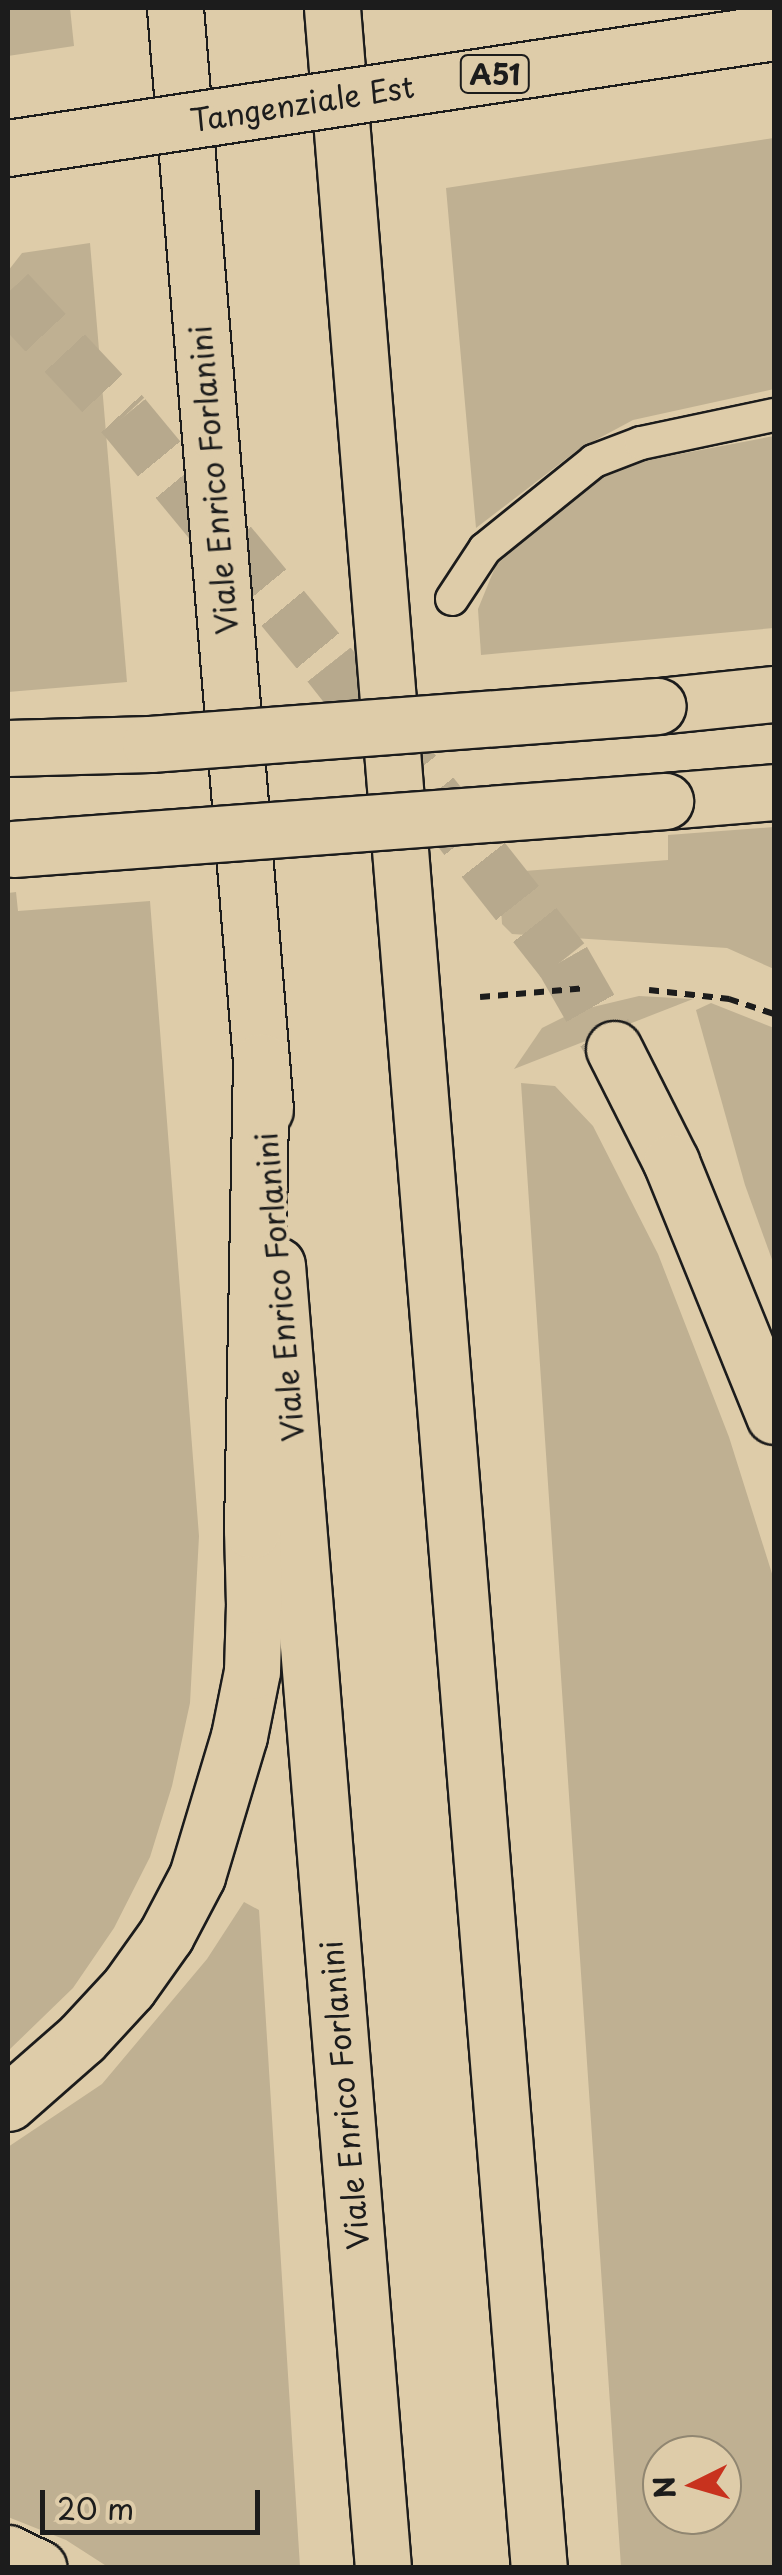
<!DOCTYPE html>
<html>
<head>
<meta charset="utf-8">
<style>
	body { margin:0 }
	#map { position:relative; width:782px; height:2575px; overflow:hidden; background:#decca9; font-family:"Playpen Sans",sans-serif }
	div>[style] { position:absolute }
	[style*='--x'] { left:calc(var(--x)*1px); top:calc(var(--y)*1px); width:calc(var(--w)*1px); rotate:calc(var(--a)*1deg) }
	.green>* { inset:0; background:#bfb092 }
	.motorway-tunnel>* { height:55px; margin-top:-27.5px; transform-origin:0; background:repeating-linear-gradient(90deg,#b7a98d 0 55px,transparent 0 83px) }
	.path>* { height:6px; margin-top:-3px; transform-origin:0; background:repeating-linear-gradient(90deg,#1c1c1c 0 10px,transparent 0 18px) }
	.roads { filter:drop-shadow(2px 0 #1c1c1c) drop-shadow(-2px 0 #1c1c1c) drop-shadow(0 2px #1c1c1c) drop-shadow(0 -2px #1c1c1c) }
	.service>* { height:32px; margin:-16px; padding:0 16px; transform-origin:16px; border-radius:16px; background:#decca9 }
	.primary>* { height:55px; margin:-27.5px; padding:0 27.5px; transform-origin:27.5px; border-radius:27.5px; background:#decca9 }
	.motorway>* { height:55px; margin:-27.5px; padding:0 27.5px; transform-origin:27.5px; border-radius:27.5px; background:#decca9 }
	.bridges { filter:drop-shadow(2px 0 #1c1c1c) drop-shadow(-2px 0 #1c1c1c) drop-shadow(0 2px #1c1c1c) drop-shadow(0 -2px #1c1c1c) }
	.motorway-bridge>* { height:55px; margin:-27.5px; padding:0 27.5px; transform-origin:27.5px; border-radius:27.5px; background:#decca9 }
	span { translate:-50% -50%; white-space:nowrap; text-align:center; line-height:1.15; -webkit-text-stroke:9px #decca9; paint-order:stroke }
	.shield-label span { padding:2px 8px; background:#decca9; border:2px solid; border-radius:8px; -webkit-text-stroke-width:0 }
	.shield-label { font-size:28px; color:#1c1c1c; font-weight:700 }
	.street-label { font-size:30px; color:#1c1c1c }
	.frame { position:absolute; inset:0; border:10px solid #1c1c1c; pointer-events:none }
	.north { position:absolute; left:642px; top:2435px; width:100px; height:100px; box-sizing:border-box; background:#decca9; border:2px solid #908671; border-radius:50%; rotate:265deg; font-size:28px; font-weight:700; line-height:40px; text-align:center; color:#1c1c1c }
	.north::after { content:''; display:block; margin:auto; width:35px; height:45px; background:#c8321e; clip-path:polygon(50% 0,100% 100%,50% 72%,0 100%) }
	.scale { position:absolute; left:40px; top:2490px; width:220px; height:45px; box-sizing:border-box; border:5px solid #1c1c1c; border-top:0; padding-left:12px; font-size:30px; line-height:35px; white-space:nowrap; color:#1c1c1c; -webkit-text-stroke:8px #decca9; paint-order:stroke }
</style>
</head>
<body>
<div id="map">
	<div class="green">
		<div style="clip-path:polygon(8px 8px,70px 8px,74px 46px,8px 56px)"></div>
		<div style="clip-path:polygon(774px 138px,774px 389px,633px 420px,579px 449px,476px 528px,446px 188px)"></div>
		<div style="clip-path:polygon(90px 243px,127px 682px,8px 692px,8px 271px,22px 253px)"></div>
		<div style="clip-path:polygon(774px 436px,774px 628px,481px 655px,478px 609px,496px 565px,599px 476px,643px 461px)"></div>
		<div style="clip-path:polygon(774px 827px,774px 969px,727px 948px,512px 934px,502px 924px,499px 873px,668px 860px,668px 835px)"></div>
		<div style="clip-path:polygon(16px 892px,18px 911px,150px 901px,199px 1536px,190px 1703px,172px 1786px,150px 1857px,114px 1928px,73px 1988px,8px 2051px,8px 893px)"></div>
		<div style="clip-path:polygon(639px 996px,693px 999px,514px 1069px,542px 1028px,576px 1011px)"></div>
		<div style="clip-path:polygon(711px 1003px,774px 1028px,774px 1265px,745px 1185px,696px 1010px)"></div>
		<div style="clip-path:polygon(evenodd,521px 1083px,555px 1086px,593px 1126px,658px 1254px,729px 1437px,774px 1580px,774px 2567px,621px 2567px,521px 1083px,662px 2455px,722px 2455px,722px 2515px,662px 2515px,662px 2455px)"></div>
		<div style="clip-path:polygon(244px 1902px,259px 1910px,300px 2567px,108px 2567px,66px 2540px,8px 2517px,8px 2147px,102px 2084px,207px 1959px)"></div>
	</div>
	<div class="motorway-tunnel">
		<div style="--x:8;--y:292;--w:170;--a:46.9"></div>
		<div style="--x:124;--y:416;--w:322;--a:50.4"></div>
		<div style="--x:329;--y:664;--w:377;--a:51.7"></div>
		<div style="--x:563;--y:960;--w:103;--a:60.2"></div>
	</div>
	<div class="path">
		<div style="--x:649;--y:990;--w:81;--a:6.4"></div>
		<div style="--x:729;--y:999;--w:47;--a:18.4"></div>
		<div style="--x:480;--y:997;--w:107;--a:-4.8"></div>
	</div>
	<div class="roads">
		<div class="service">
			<div style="--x:452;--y:599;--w:60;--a:-56.6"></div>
			<div style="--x:485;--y:549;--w:140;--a:-38.9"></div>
			<div style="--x:594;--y:461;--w:50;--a:-21"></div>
			<div style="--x:641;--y:443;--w:136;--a:-11.9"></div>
		</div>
		<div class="primary">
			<div style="--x:175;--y:8;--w:1105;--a:85.33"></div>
			<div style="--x:332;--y:8;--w:2568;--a:85.38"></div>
			<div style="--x:277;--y:1265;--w:1307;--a:85.35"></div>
		</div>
		<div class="motorway">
			<div style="--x:658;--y:706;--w:117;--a:-5.9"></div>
			<div style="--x:665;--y:801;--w:109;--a:-4.7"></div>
			<div style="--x:614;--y:1049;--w:127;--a:63.2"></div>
			<div style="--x:671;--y:1162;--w:274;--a:67.9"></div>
			<div style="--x:8;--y:2103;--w:98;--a:-41.3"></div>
			<div style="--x:82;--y:2038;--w:69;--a:-47.3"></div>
			<div style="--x:129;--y:1987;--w:64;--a:-54.6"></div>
			<div style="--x:166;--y:1935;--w:67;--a:-62.3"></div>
			<div style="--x:197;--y:1876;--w:146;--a:-73.3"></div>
			<div style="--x:239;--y:1736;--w:66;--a:-78.7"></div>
			<div style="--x:252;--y:1671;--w:66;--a:-88.3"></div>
			<div style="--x:254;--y:1605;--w:75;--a:-91.5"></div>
			<div style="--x:252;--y:1530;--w:469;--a:-88.9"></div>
			<div style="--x:8;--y:2553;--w:34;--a:26"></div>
		</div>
	</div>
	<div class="bridges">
		<div class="motorway-bridge">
			<div style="--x:8;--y:148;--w:775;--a:-8.61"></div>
			<div style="--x:8;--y:748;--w:142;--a:-1.6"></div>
			<div style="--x:150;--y:744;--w:509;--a:-4.28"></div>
			<div style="--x:13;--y:849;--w:654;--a:-4.21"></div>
		</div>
	</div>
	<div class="shield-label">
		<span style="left:495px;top:74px">A51</span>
	</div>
	<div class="street-label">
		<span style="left:302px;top:103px;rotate:-9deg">Tangenziale Est</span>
		<span style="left:213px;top:480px;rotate:-95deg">Viale Enrico Forlanini</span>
		<span style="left:279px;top:1287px;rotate:-95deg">Viale Enrico Forlanini</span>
		<span style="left:344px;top:2095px;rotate:-95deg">Viale Enrico Forlanini</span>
	</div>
	<div class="frame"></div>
	<div class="north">N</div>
	<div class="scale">20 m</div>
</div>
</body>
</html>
